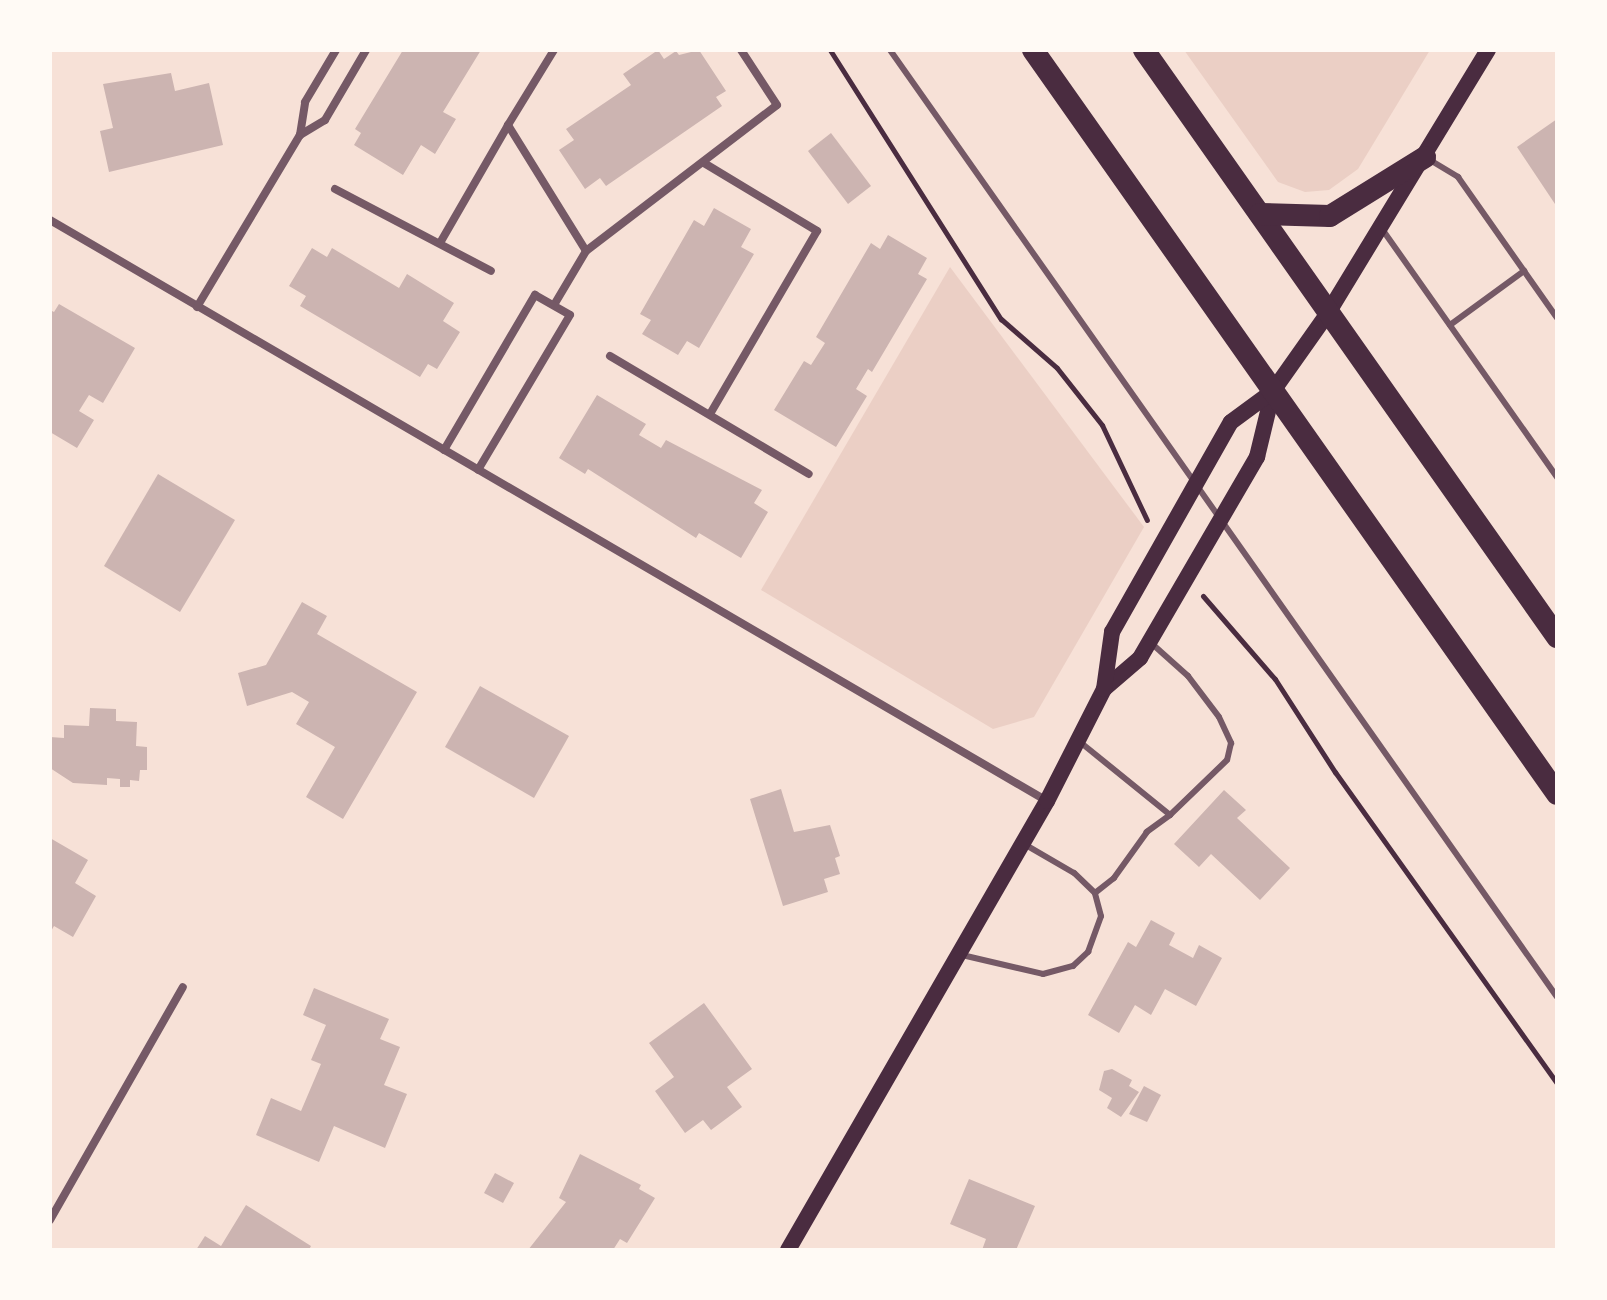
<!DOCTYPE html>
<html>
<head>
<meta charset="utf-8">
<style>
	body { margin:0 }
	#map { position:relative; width:1607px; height:1300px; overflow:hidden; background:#f7e1d7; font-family:"Sofia Sans Condensed",sans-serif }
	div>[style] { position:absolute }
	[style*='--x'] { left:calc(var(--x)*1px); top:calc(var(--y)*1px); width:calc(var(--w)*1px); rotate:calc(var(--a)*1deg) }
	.green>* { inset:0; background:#ebcfc5 }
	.building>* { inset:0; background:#ccb4b1 }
	.path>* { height:5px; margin:-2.5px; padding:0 2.5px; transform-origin:2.5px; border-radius:2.5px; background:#4a2c40 }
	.service>* { height:6px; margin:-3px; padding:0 3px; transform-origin:3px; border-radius:3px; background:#755966 }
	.minor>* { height:8px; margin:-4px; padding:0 4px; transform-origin:4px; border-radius:4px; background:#755966 }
	.secondary>* { height:16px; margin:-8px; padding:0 8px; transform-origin:8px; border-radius:8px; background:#4a2c40 }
	.trunk>* { height:22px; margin:-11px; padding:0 11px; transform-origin:11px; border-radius:11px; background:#4a2c40 }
	span { translate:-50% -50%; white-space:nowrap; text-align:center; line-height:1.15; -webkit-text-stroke:6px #fffaf5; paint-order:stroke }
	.frame { position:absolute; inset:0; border:52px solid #fffaf5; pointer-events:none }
</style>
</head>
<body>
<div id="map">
	<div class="green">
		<div style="clip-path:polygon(1184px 50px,1430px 50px,1358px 169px,1329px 190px,1305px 192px,1278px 182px)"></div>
		<div style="clip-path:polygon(950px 267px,1144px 527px,1034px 717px,993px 729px,761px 590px)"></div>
	</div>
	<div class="building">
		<div style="clip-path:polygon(403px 50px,481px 50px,443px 112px,456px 119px,435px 154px,421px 145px,403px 175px,354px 145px,361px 133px,355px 129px)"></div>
		<div style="clip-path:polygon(658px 50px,664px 59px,676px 51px,679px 55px,699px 50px,726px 91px,716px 97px,722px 106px,606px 186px,600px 178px,585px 189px,559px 150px,574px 140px,566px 129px,631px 85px,623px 74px)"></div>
		<div style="clip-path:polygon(171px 73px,175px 91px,209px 83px,223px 145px,109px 172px,100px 131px,113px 128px,103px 84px)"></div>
		<div style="clip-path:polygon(1557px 119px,1557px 207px,1517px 147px)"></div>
		<div style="clip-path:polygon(831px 133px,871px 186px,848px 204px,808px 151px)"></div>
		<div style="clip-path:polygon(714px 208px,751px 229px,741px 247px,754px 254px,699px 348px,687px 341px,678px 355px,642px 334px,651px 320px,640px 314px,694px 220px,704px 226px)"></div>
		<div style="clip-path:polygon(888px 235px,927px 258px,918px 274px,927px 279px,872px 372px,868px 369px,856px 389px,867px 396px,836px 447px,774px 410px,804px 361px,811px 365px,825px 343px,816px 337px,871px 243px,880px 249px)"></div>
		<div style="clip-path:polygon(312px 248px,327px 257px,332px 248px,399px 288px,407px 274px,454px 303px,443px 321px,460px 332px,437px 369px,428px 364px,420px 377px,300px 306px,306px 296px,289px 286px)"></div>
		<div style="clip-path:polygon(59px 304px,135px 348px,103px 403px,89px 395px,79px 411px,94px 420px,77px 448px,50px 432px,50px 310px,54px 312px)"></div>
		<div style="clip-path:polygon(597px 395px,646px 424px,639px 435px,661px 448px,666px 440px,762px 490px,754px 503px,768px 512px,741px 558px,699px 533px,696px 538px,588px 469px,585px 474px,559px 458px)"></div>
		<div style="clip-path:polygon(158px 474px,235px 520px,180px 612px,104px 566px)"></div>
		<div style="clip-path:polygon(302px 602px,327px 616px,317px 634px,417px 692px,343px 819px,306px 797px,335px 747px,296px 724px,309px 702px,292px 692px,247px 706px,238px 673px,266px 665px)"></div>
		<div style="clip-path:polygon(480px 686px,569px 736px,534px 798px,445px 747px)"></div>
		<div style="clip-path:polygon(90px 708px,116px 709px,116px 721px,137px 722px,136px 746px,147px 747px,147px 770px,140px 770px,139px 781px,130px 780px,130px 787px,120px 787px,120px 779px,107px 778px,107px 785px,73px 783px,50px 768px,50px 737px,64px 738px,64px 725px,89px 726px)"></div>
		<div style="clip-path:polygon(781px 789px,794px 832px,830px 825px,840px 856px,835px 858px,840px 874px,824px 879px,828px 892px,783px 906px,750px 799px)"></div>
		<div style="clip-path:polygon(1224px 790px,1246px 810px,1237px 818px,1290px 868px,1260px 900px,1211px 854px,1199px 867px,1174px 844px)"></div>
		<div style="clip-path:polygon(50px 838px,88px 860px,75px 883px,96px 896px,73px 937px,54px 926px,50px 933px)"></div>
		<div style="clip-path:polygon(1151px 920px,1175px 933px,1169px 945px,1193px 958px,1199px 945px,1222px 958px,1196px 1006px,1165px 989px,1151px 1015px,1135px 1005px,1119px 1033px,1088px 1015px,1128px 942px,1136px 947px)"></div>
		<div style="clip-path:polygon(314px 988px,389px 1019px,380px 1039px,400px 1047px,384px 1085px,407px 1094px,385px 1148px,334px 1126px,319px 1162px,256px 1135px,271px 1098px,301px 1111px,321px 1064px,311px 1060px,326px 1025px,303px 1015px)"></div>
		<div style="clip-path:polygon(704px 1003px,752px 1069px,727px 1087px,742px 1107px,711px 1130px,703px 1120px,685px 1133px,655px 1091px,674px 1077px,649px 1043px)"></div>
		<div style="clip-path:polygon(1112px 1069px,1132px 1080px,1129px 1086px,1139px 1092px,1121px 1117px,1107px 1108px,1112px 1098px,1099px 1090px,1104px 1071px)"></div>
		<div style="clip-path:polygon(1144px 1086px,1161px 1095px,1147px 1122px,1129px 1114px)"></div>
		<div style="clip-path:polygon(580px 1154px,641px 1185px,639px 1189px,655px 1198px,627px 1243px,620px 1239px,613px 1250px,528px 1250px,566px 1202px,559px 1198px)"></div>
		<div style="clip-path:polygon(495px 1173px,514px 1183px,503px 1203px,484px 1193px)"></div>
		<div style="clip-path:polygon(969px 1179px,1035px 1206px,1016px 1250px,982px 1250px,986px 1239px,950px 1224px)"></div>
		<div style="clip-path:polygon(246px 1205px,311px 1246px,309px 1250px,196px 1250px,205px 1236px,221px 1246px)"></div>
	</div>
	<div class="path">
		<div style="--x:830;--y:50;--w:319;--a:57.6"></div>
		<div style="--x:1001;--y:319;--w:74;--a:41.2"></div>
		<div style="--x:1057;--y:368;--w:73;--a:51.7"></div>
		<div style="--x:1102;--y:425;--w:105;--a:64.7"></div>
		<div style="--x:1203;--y:596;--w:110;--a:49.1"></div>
		<div style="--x:1275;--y:679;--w:111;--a:57.2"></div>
		<div style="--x:1335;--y:772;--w:382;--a:54.5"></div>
	</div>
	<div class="service">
		<div style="--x:890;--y:50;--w:1158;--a:54.84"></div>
		<div style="--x:1430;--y:160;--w:33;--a:31"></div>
		<div style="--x:1458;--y:177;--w:172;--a:54.9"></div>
		<div style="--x:1382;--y:229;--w:304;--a:54.8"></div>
		<div style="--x:1450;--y:325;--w:92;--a:-36.1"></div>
		<div style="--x:1150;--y:642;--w:51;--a:41.8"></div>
		<div style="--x:1188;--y:676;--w:51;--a:52.9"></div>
		<div style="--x:1219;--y:717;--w:29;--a:65"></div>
		<div style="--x:1231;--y:743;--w:17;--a:103"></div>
		<div style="--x:1227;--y:760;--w:79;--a:136"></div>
		<div style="--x:1080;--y:742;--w:116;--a:39"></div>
		<div style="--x:1170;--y:815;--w:29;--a:144"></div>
		<div style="--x:1147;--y:832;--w:57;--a:125.7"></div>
		<div style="--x:1114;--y:878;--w:24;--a:142"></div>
		<div style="--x:962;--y:955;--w:83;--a:13.2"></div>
		<div style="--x:1043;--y:974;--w:31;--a:-15"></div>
		<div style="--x:1073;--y:966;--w:21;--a:-43"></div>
		<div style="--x:1088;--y:952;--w:38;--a:-70"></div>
		<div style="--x:1101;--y:916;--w:24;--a:-105"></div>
		<div style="--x:1095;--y:893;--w:29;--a:-136"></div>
		<div style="--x:1074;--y:873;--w:58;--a:-149.9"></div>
	</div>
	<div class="minor">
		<div style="--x:554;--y:50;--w:88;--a:121.5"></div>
		<div style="--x:508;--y:125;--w:148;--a:58.2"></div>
		<div style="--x:300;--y:135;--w:29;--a:-31"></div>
		<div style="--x:325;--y:120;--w:81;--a:-59.6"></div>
		<div style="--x:704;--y:163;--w:132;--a:31"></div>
		<div style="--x:817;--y:231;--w:212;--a:120.3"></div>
		<div style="--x:335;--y:189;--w:176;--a:27.7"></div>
		<div style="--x:50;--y:220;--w:1154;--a:30.23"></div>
		<div style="--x:440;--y:243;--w:136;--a:-60"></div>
		<div style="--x:554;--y:305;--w:63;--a:-59.3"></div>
		<div style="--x:586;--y:251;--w:240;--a:-37.4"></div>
		<div style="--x:777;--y:105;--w:66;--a:-123.2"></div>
		<div style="--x:197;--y:307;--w:200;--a:-59.1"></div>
		<div style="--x:300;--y:135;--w:33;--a:-81"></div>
		<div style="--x:305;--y:102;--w:61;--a:-59.2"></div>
		<div style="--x:610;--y:356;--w:231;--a:30.7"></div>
		<div style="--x:444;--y:450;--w:180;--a:-59.6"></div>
		<div style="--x:535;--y:295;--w:40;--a:29.7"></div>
		<div style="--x:570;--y:315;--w:180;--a:120.7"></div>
		<div style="--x:50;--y:1220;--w:268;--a:-60.3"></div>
	</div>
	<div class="secondary">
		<div style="--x:1104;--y:689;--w:48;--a:-40.7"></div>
		<div style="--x:1140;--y:658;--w:233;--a:-59.8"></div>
		<div style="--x:1257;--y:457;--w:68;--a:-76.4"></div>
		<div style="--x:788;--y:1250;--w:518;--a:-60.02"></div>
		<div style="--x:1047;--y:801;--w:126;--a:-63"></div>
		<div style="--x:1104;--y:689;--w:58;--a:-82"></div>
		<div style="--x:1112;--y:632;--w:241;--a:-60.5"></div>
		<div style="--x:1231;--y:422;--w:52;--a:-36.4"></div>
		<div style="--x:1273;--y:391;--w:95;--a:-54.8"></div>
		<div style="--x:1328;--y:313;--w:308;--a:-58.7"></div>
	</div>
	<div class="trunk">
		<div style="--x:1033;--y:50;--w:910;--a:54.84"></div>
		<div style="--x:1144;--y:50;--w:718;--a:54.87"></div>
		<div style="--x:1260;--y:214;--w:70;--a:1.6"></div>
		<div style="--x:1330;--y:216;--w:112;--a:-31.8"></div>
	</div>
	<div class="frame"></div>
</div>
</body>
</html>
